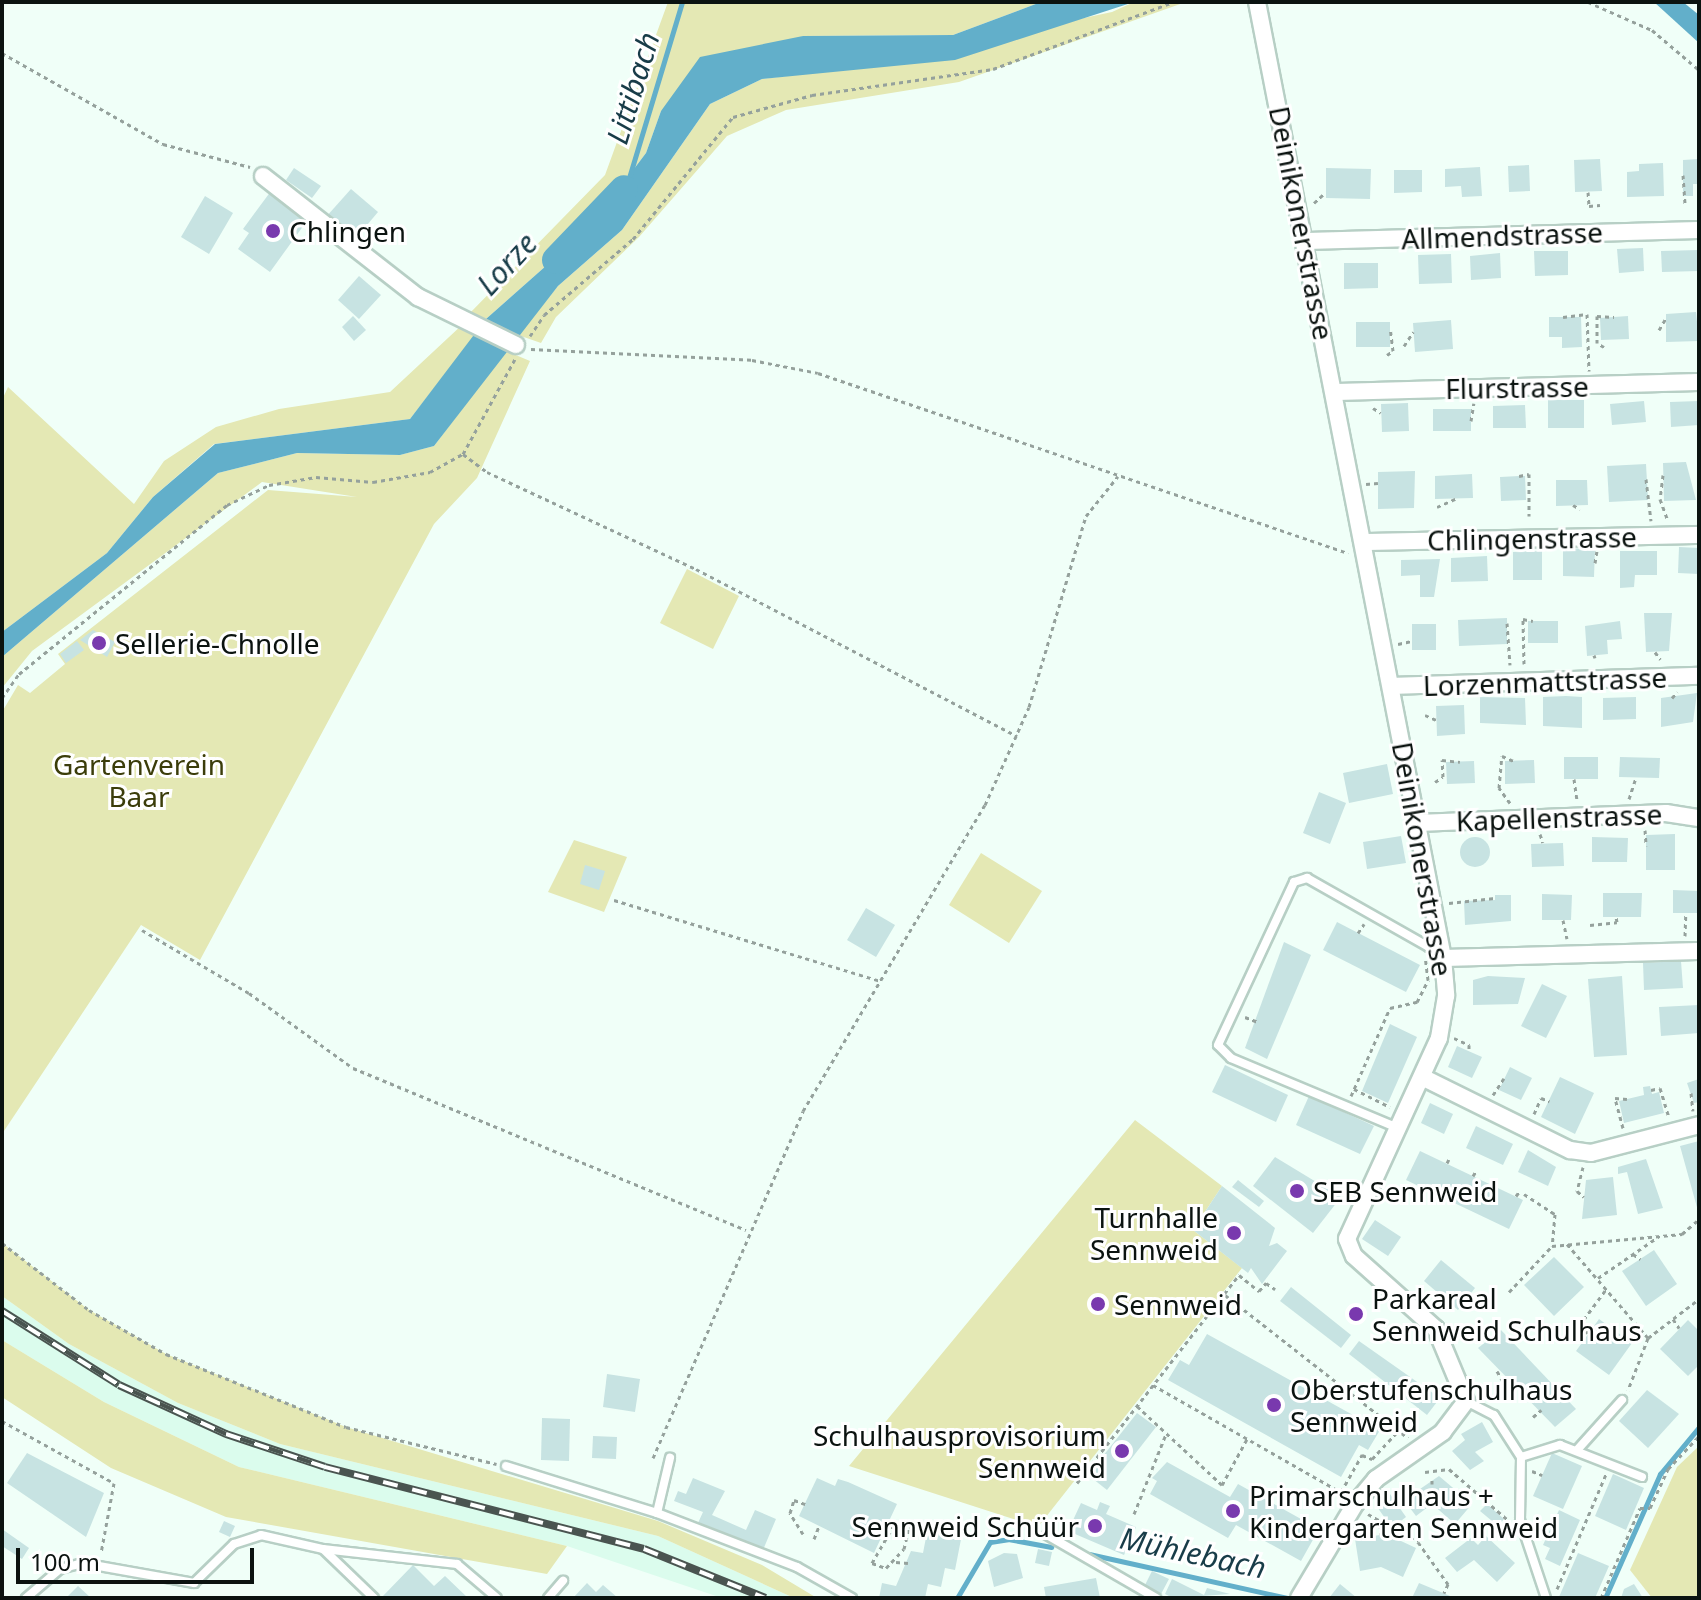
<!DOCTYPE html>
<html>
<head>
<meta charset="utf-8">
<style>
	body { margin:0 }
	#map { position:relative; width:1701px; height:1600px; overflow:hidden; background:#f0fff8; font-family:"Noto Sans",sans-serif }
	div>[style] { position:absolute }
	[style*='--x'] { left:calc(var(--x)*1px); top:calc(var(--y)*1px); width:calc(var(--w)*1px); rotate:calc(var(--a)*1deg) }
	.built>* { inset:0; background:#dbfced }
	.green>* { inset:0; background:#e4e8b4 }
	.water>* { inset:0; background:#62afca }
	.stream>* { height:5px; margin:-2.5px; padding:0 2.5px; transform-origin:2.5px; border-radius:2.5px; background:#62afca }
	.river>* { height:28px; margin:-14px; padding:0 14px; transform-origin:14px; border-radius:14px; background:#62afca }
	.building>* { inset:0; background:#c7e3e2 }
	.round { border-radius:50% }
	.path>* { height:3px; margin-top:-1.5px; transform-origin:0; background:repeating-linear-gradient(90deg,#95a19c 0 4px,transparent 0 8px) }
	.roads { filter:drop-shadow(2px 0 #b7cfc5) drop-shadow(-2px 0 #b7cfc5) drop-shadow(0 2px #b7cfc5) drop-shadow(0 -2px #b7cfc5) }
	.lane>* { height:8px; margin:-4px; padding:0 4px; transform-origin:4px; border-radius:4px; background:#fff }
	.street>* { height:16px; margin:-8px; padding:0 8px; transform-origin:8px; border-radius:8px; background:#fff }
	.rail>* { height:8px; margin-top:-4px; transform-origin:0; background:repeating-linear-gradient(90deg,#fff 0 15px,#4a5450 0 30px); box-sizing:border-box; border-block:2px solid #4a5450 }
	.dots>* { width:22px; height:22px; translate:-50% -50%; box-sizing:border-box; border:4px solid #fff; border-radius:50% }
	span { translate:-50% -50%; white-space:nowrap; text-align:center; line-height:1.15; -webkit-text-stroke:6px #fff; paint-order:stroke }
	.street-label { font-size:28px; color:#0b1310 }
	.poi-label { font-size:28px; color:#0b1310 }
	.left { translate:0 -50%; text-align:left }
	.right { translate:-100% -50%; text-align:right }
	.park-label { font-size:28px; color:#3b3d0a }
	.water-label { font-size:30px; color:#183c48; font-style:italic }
	.frame { position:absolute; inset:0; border:4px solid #0b1310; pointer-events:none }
	.scale { position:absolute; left:16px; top:1548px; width:238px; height:36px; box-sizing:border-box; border:4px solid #0b1310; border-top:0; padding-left:10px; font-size:24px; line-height:28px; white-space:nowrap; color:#0b1310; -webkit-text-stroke:6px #fff; paint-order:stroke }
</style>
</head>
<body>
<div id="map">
	<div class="built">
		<div style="clip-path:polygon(2px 1296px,69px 1344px,178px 1403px,280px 1444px,658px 1536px,794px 1598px,722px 1598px,567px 1546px,239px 1467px,104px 1402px,2px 1340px)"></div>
	</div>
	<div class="green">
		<div style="clip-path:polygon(668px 2px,1041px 2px,953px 35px,803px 36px,661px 111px,646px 153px,591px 226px,486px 319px,469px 314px,605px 175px)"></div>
		<div style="clip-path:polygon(1134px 2px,1186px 2px,959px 82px,786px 110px,727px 136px,639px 237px,556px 317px,541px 343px,518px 335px,558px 286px,622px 230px,710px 104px,762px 79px,845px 69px,1112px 12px)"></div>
		<div style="clip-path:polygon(463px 324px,476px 334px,410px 419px,214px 444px,153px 497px,107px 553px,2px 632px,2px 400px,8px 387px,134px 504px,164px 461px,216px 427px,279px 409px,390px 392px)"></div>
		<div style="clip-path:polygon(506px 351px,530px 361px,477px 478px,434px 524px,200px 960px,141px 925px,2px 1134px,2px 712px,18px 685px,30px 693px,65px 664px,58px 654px,268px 490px,357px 497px,262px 482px,32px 651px,2px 688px,2px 657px,218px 473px,297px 453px,400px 455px,434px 446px)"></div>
		<div style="clip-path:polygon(687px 569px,739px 596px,713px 649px,660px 623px)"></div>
		<div style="clip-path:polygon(574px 840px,627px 857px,604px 912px,548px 892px)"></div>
		<div style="clip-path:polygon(981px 853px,1042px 891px,1009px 943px,949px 905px)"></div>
		<div style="clip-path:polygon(1135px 1120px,1222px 1186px,1193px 1230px,1242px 1268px,1038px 1527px,849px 1466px)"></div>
		<div style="clip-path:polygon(2px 1243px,89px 1310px,166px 1354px,346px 1427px,658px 1521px,762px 1565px,817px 1598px,794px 1598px,658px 1536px,280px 1444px,178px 1403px,69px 1344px,2px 1296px)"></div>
		<div style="clip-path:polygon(2px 1340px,104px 1402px,239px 1467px,567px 1546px,547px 1574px,226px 1517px,111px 1468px,2px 1397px)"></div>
		<div style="clip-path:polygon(1699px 1446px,1699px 1598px,1652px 1598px,1630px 1570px,1677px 1467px)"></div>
	</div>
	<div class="water">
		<div style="clip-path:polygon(1041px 2px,1134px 2px,955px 60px,762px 79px,710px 104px,622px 230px,558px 286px,434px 446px,400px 455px,297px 453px,218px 473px,2px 657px,2px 632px,107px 553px,153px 497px,215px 444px,410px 419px,486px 319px,591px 226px,646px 153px,661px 111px,700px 57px,803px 36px,953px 35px)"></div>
		<div style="clip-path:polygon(1654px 2px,1683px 2px,1699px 15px,1699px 43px)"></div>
	</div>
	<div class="stream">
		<div style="--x:628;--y:181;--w:187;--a:-73.2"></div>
		<div style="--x:1699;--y:1235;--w:28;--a:90"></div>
		<div style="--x:1089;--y:1554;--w:203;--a:12.5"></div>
		<div style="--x:957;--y:1598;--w:65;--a:-59.5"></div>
		<div style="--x:990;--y:1542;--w:18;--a:-9"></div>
		<div style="--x:1008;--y:1539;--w:44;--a:10.5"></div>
		<div style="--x:1605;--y:1598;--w:136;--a:-66.1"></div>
		<div style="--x:1660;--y:1474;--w:61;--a:-50.3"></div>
	</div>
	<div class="river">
		<div style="--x:556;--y:260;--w:98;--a:-46.2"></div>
	</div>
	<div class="building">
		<div style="clip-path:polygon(1600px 159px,1602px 191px,1575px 192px,1574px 160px)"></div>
		<div style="clip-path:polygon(1699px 159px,1699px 184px,1693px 184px,1693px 196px,1683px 196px,1683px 160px)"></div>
		<div style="clip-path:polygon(1663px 163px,1664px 196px,1627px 197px,1627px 172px,1639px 171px,1639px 164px)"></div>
		<div style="clip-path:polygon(1529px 165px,1530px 191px,1509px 192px,1508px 166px)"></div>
		<div style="clip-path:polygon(1480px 167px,1482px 196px,1462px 197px,1461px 186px,1445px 187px,1445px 169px)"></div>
		<div style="clip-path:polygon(294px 168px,321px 186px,312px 198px,286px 180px)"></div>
		<div style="clip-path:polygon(1326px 168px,1371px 169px,1370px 199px,1326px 198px)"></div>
		<div style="clip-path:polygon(1394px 170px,1422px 170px,1422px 192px,1394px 193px)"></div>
		<div style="clip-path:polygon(351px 189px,378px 212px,357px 237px,326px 217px)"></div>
		<div style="clip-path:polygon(271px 191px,309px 218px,270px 272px,238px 249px,249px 233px,243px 229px)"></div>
		<div style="clip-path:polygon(205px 196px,233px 213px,209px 254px,181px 237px)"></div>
		<div style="clip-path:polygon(1643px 248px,1644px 271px,1619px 273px,1617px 249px)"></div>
		<div style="clip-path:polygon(1699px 250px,1699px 271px,1662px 272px,1661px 251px)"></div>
		<div style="clip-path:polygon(1534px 251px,1568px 251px,1568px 275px,1535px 276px)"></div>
		<div style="clip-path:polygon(1500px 253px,1501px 278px,1471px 280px,1470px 256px)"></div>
		<div style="clip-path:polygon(1451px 254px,1452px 283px,1419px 284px,1418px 255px)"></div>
		<div style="clip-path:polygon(1344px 263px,1378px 263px,1378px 288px,1344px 289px)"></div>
		<div style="clip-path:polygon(359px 276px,381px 295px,359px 319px,338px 300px)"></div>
		<div style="clip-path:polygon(1696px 312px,1699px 341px,1666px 342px,1666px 314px)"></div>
		<div style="clip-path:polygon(353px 316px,366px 330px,354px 341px,342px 327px)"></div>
		<div style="clip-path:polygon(1628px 316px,1629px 339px,1601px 340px,1600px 318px)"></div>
		<div style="clip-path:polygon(1549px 317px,1581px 317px,1582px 347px,1562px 348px,1562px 337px,1549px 337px)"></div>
		<div style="clip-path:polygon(1451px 320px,1453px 349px,1415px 352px,1413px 323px)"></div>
		<div style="clip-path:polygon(1356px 322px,1390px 322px,1390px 347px,1356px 347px)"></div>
		<div style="clip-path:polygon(1548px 400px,1584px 400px,1584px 428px,1548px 428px)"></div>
		<div style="clip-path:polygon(1644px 401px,1646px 422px,1612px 425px,1610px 404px)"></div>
		<div style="clip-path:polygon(1699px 401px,1699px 425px,1671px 427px,1670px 402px)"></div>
		<div style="clip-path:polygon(1408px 403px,1409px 431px,1382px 432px,1381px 404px)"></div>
		<div style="clip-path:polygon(1525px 405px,1526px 428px,1493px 428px,1493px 406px)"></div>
		<div style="clip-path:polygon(1433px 409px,1471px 409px,1471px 431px,1433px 431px)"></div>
		<div style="clip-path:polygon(1686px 462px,1696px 500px,1664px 501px,1663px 463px)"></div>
		<div style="clip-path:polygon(1646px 464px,1648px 500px,1609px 502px,1607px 466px)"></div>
		<div style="clip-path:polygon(1415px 471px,1414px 508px,1378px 509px,1378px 472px)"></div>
		<div style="clip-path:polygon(1472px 474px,1473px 498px,1435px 499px,1435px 476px)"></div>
		<div style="clip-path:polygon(1519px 476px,1525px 476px,1526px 500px,1501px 501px,1500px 477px)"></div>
		<div style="clip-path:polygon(1556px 480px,1587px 480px,1588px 505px,1556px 506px)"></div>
		<div style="clip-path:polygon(1679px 547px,1699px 548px,1699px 574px,1678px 573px)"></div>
		<div style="clip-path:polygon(1563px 548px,1595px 549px,1594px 577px,1563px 576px)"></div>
		<div style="clip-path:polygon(1542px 551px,1542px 580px,1513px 580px,1513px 552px)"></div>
		<div style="clip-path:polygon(1620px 551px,1657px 551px,1657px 575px,1635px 575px,1634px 587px,1620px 588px)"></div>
		<div style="clip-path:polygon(1487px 556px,1488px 581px,1451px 582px,1451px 558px)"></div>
		<div style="clip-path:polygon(1440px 559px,1434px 597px,1420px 597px,1420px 575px,1401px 576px,1401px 560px)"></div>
		<div style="clip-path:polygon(1644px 613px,1672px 613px,1669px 651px,1646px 652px)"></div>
		<div style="clip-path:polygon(1507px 618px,1507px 644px,1459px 646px,1458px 620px)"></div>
		<div style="clip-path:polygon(1528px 621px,1558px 621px,1558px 643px,1528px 643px)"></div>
		<div style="clip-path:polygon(1620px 621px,1622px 639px,1607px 640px,1608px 654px,1587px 656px,1585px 626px)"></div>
		<div style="clip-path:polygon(1412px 624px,1436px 624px,1436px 650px,1412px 650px)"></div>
		<div style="clip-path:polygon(93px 630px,115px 642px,107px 657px,80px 640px)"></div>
		<div style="clip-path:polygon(77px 641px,84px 650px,66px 663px,60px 654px)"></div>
		<div style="clip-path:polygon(1697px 693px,1693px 722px,1661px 727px,1661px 698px)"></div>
		<div style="clip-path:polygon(1566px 696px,1582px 697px,1582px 728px,1543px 726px,1543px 697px)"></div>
		<div style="clip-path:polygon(1480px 697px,1525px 698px,1526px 725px,1480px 723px)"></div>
		<div style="clip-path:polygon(1636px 697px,1636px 719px,1603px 720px,1603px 698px)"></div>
		<div style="clip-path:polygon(1464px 705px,1465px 734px,1437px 736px,1436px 706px)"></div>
		<div style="clip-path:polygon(1564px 757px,1598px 757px,1598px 779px,1564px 779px)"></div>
		<div style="clip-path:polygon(1620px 757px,1660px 758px,1659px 778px,1619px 777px)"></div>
		<div style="clip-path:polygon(1534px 760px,1535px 783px,1505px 784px,1505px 761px)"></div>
		<div style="clip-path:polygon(1474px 761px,1475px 783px,1447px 784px,1446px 762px)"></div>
		<div style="clip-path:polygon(1387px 764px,1393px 794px,1349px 803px,1343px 773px)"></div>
		<div style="clip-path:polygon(1319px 792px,1346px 803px,1330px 844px,1303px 833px)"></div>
		<div style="clip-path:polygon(1675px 834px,1675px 870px,1646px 870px,1646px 835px)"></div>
		<div style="clip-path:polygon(1401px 836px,1406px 863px,1367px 869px,1363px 842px)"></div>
		<div class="round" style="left:1460px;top:837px;width:30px;height:30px"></div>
		<div style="clip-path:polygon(1592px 837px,1628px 838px,1627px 862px,1592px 862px)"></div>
		<div style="clip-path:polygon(1563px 843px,1564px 866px,1532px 867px,1531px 844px)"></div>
		<div style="clip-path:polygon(585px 865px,605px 871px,599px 890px,580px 884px)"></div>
		<div style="clip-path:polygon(1673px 890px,1699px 891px,1699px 913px,1673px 913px)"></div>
		<div style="clip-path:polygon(1603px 893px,1642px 893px,1641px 917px,1603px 917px)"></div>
		<div style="clip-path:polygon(1542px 894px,1572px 895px,1571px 920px,1542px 920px)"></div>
		<div style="clip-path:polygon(1495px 895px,1511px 895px,1511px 921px,1465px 925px,1464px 901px,1495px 900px)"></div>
		<div style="clip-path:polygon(866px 908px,895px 925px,876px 957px,847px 940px)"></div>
		<div style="clip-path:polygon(1337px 922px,1420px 965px,1406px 992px,1323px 950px)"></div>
		<div style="clip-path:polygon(1284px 942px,1311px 955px,1267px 1059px,1245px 1048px)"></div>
		<div style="clip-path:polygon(1681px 961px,1683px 988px,1644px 990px,1643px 963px)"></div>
		<div style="clip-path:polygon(1488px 976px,1525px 978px,1518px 1004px,1473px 1005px,1473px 980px)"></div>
		<div style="clip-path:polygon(1622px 976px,1627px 1055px,1594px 1057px,1588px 979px)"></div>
		<div style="clip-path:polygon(1542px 984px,1567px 996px,1546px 1038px,1521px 1026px)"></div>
		<div style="clip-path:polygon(1699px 1005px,1699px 1033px,1661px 1036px,1659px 1007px)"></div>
		<div style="clip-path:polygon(1390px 1024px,1417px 1037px,1388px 1103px,1362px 1091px)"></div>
		<div style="clip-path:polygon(1457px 1046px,1482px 1057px,1472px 1078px,1448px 1067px)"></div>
		<div style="clip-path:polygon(1225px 1065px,1288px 1095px,1276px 1122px,1212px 1092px)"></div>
		<div style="clip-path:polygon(1510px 1067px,1532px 1078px,1521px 1100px,1499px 1090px)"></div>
		<div style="clip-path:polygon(1560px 1077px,1594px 1093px,1575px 1134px,1541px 1117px)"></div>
		<div style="clip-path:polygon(1699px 1079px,1699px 1102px,1694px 1103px,1687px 1083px)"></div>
		<div style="clip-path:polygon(1650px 1086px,1652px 1094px,1659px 1092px,1664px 1113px,1624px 1123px,1619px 1101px,1644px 1095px,1643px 1087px)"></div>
		<div style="clip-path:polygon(1309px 1096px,1374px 1126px,1360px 1154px,1296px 1125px)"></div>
		<div style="clip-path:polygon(1430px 1103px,1453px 1114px,1444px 1134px,1421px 1123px)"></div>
		<div style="clip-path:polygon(1476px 1126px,1513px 1144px,1503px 1165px,1466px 1148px)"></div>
		<div style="clip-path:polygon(1699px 1141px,1699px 1211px,1698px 1211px,1680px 1146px)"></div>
		<div style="clip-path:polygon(1528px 1150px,1556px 1167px,1548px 1186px,1518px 1172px)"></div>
		<div style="clip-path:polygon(1420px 1151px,1523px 1200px,1509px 1229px,1406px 1180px)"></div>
		<div style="clip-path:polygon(1275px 1157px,1341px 1197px,1313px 1233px,1253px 1186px)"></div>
		<div style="clip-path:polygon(1646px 1159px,1663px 1208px,1638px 1214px,1627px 1172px,1618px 1174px,1618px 1167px)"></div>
		<div style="clip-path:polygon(1613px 1177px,1617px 1215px,1582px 1219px,1586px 1180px)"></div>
		<div style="clip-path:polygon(1238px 1180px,1264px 1201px,1259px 1207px,1232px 1187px)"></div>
		<div style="clip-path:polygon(1222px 1186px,1275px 1228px,1269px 1246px,1277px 1243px,1287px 1251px,1262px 1284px,1251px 1268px,1248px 1273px,1193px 1230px)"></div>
		<div style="clip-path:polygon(1375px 1220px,1401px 1237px,1388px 1256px,1362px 1239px)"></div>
		<div style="clip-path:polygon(1654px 1250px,1677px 1284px,1646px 1306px,1622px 1271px)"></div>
		<div style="clip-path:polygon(1554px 1257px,1584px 1287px,1554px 1316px,1524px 1285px)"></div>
		<div style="clip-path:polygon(1441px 1260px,1475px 1288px,1458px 1310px,1424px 1281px)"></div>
		<div style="clip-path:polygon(1291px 1287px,1351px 1335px,1341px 1348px,1280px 1301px)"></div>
		<div style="clip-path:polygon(1599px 1319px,1632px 1343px,1609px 1375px,1576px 1351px)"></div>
		<div style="clip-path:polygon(1688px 1320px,1699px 1331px,1699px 1365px,1688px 1376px,1660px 1349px)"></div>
		<div style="clip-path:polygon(1501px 1330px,1576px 1409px,1555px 1427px,1478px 1348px)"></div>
		<div style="clip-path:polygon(1207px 1334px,1380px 1430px,1368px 1450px,1359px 1445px,1341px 1477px,1168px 1380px,1180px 1360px,1189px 1365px)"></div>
		<div style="clip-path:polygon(1359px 1341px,1440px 1398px,1427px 1415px,1349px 1354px)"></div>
		<div style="clip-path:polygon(607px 1374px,640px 1379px,635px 1412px,603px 1407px)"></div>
		<div style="clip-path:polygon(1647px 1390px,1679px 1414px,1648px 1448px,1619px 1421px)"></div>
		<div style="clip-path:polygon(1137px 1413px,1156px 1427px,1107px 1490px,1088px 1475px)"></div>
		<div style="clip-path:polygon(542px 1418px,570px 1419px,569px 1461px,541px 1460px)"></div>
		<div style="clip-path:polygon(1482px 1422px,1493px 1442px,1475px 1452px,1484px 1461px,1470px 1470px,1452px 1451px,1465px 1440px,1461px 1434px)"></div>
		<div style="clip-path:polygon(593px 1436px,617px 1437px,616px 1459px,592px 1458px)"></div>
		<div style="clip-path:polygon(27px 1453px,104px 1493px,86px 1537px,7px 1483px)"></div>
		<div style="clip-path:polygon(1552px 1453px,1582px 1466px,1563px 1509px,1533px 1496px)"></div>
		<div style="clip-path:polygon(1167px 1462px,1230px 1497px,1238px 1484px,1319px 1529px,1301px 1561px,1236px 1525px,1228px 1538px,1150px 1494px,1157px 1481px,1152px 1478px)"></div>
		<div style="clip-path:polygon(1613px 1474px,1644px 1488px,1626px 1530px,1595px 1516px)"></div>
		<div style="clip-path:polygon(1439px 1476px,1472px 1504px,1455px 1524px,1432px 1504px,1416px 1516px,1404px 1500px)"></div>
		<div style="clip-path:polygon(693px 1478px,725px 1491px,712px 1515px,746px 1530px,755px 1510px,776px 1519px,763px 1550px,698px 1523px,703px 1512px,674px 1501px,678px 1491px,686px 1494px)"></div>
		<div style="clip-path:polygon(817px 1478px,835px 1486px,838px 1479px,848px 1482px,897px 1504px,874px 1553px,799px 1516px)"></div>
		<div style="clip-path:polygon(1390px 1494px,1406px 1517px,1392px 1528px,1375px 1504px)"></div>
		<div style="clip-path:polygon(1100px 1502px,1110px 1506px,1106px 1514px,1136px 1527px,1124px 1555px,1068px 1531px,1081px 1503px,1097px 1510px)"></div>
		<div style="clip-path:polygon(1487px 1504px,1504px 1519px,1498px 1526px,1480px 1511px)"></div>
		<div style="clip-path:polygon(1559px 1510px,1580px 1520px,1560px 1566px,1545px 1559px,1550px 1548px,1543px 1545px)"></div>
		<div style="clip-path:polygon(224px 1521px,235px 1526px,230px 1537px,219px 1532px)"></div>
		<div style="clip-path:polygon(929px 1522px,963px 1529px,955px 1570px,945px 1568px,941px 1587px,928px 1584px,925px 1598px,879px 1598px,882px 1583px,896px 1586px,911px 1551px,923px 1553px)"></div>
		<div style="clip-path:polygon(2px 1529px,29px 1548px,22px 1559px,2px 1546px)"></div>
		<div style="clip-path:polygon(1386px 1534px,1416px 1548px,1403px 1577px,1381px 1567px,1360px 1571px,1355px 1539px)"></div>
		<div style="clip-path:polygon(1486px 1536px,1515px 1563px,1497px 1582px,1474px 1560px,1457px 1572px,1445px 1558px,1471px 1538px,1478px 1545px)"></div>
		<div style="clip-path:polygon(1038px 1549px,1052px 1552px,1049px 1566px,1035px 1563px)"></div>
		<div style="clip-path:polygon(1004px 1553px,1017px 1554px,1023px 1578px,994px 1587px,988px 1561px)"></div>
		<div style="clip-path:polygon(1578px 1553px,1609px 1566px,1595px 1598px,1559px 1597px)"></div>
		<div style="clip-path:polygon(413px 1565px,434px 1586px,445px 1576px,468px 1598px,381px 1598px)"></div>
		<div style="clip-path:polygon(1152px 1571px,1169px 1579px,1161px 1594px,1145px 1585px)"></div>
		<div style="clip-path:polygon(1096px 1578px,1100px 1598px,1046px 1598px,1044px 1587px)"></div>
		<div style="clip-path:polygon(1172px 1579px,1204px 1595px,1207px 1588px,1230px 1594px,1173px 1598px,1165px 1594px)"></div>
		<div style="clip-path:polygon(587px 1583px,596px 1592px,603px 1585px,618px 1598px,573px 1598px)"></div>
		<div style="clip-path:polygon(1419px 1583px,1455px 1598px,1412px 1598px)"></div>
		<div style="clip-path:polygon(1340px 1584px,1357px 1598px,1329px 1598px)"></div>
		<div style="clip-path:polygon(1634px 1584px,1643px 1598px,1621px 1598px,1624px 1589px)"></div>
		<div style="clip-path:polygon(78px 1586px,91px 1598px,66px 1598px)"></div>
	</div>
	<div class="path">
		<div style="--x:929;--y:2;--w:33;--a:0"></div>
		<div style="--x:1588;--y:2;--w:70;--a:23.6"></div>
		<div style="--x:1652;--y:30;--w:62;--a:40.4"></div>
		<div style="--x:2;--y:53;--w:185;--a:29.5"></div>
		<div style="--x:163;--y:144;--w:90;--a:14.8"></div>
		<div style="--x:1683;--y:175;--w:29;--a:86"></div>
		<div style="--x:1588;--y:192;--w:14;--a:86"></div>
		<div style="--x:1589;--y:206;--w:11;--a:-5"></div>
		<div style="--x:1314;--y:203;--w:16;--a:-43"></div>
		<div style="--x:1563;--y:317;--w:24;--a:-7"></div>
		<div style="--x:1587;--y:314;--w:57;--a:88"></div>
		<div style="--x:1659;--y:330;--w:14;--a:-60"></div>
		<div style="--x:530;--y:336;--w:25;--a:-56"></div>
		<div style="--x:544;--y:315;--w:117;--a:-40.5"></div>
		<div style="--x:633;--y:239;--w:158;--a:-50.7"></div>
		<div style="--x:733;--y:117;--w:82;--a:-15.6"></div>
		<div style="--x:812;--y:95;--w:183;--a:-8.2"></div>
		<div style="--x:993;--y:69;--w:192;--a:-20.4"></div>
		<div style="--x:1404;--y:346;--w:17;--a:-57"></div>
		<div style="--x:1604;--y:347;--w:8;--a:-150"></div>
		<div style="--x:1597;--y:343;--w:27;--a:-90"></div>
		<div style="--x:1597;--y:316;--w:17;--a:3"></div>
		<div style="--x:531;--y:349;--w:221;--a:2.8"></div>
		<div style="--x:752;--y:360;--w:67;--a:11.1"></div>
		<div style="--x:818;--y:373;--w:560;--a:18.76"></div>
		<div style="--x:1387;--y:355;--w:7;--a:-34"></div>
		<div style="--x:1393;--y:351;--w:23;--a:-97"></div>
		<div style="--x:1373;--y:408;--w:9;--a:32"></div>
		<div style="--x:1471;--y:421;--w:18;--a:-81"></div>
		<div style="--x:463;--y:454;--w:30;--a:37"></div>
		<div style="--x:487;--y:472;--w:230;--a:24.9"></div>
		<div style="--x:696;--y:569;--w:362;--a:27.5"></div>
		<div style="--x:1663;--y:475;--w:24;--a:97"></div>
		<div style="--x:1660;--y:499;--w:23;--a:70"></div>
		<div style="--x:1519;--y:476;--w:10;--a:-11"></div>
		<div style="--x:1529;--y:474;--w:42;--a:90"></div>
		<div style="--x:1646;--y:479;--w:42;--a:83.2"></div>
		<div style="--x:1366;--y:484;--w:12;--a:-5"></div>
		<div style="--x:1573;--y:505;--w:8;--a:30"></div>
		<div style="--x:1437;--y:507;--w:20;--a:-24"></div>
		<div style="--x:1595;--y:563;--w:12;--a:-81"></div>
		<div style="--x:1507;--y:623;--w:42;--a:85.9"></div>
		<div style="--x:1398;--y:644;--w:14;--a:-12"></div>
		<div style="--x:1655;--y:652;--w:9;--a:54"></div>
		<div style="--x:1594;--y:655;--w:3;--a:72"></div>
		<div style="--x:1524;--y:664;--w:45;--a:-91.3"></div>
		<div style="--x:1523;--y:619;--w:10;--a:11"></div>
		<div style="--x:2;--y:698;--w:29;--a:-55"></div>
		<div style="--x:19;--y:674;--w:268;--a:-39.1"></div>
		<div style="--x:227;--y:505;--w:47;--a:-25.5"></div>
		<div style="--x:269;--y:485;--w:48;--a:-9.7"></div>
		<div style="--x:316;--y:477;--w:57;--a:5"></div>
		<div style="--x:373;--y:482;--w:58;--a:-10"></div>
		<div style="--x:430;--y:472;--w:38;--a:-29"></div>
		<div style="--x:463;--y:454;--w:108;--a:-61.3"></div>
		<div style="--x:1672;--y:698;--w:8;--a:-50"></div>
		<div style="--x:1425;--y:715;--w:12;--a:24"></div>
		<div style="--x:1574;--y:779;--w:22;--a:82"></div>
		<div style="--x:1435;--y:782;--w:9;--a:-32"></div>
		<div style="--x:1443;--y:777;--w:17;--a:-93"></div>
		<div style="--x:1442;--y:760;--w:18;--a:6"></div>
		<div style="--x:1629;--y:799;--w:23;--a:-72"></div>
		<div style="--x:1510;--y:803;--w:19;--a:-126"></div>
		<div style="--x:1499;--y:788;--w:32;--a:-85"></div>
		<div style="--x:1502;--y:756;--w:13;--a:23"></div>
		<div style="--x:1645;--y:830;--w:16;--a:86"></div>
		<div style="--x:1540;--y:834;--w:9;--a:72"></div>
		<div style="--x:614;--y:900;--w:279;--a:16.9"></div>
		<div style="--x:1449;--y:903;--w:46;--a:-6.2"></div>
		<div style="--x:1563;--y:920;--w:19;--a:78"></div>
		<div style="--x:1590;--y:925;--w:27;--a:-6"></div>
		<div style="--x:1617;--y:922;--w:5;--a:-101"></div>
		<div style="--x:142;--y:930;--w:124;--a:30.5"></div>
		<div style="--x:249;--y:993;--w:128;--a:35.8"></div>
		<div style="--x:353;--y:1068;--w:425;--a:22.4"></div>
		<div style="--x:1358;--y:933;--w:11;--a:-56"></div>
		<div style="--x:1685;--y:936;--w:23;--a:-88"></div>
		<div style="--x:1245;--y:1017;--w:14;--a:21"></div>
		<div style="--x:1454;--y:1038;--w:17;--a:25"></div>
		<div style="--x:1469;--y:1045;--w:7;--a:90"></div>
		<div style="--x:1354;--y:1089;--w:40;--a:26.6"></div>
		<div style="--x:1651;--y:1090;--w:9;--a:-13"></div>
		<div style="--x:1660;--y:1088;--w:30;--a:73"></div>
		<div style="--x:1691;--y:1093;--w:18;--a:84"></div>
		<div style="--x:1493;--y:1095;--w:20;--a:-57"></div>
		<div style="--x:1351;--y:1096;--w:96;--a:-66.1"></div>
		<div style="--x:1390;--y:1008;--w:28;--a:-13"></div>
		<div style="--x:1417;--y:1002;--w:25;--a:-63"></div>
		<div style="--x:1428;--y:980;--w:23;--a:-97"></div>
		<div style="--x:1534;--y:1114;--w:17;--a:-66"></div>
		<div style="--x:1541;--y:1098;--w:9;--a:21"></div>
		<div style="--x:1623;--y:1128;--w:31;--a:-105"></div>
		<div style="--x:1615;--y:1098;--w:12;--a:5"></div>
		<div style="--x:1447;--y:1163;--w:4;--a:-63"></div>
		<div style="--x:1583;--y:1167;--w:25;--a:104"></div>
		<div style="--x:1577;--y:1191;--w:9;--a:41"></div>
		<div style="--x:1473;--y:1176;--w:6;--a:-59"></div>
		<div style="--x:1524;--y:1194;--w:37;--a:33"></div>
		<div style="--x:1555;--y:1214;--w:32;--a:95"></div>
		<div style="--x:1516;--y:1196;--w:5;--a:-53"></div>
		<div style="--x:2;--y:1243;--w:110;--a:37.6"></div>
		<div style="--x:89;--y:1310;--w:89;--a:29.7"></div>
		<div style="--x:166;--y:1354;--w:194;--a:22.1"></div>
		<div style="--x:346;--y:1427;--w:155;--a:13.8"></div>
		<div style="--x:1567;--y:1244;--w:124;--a:49.2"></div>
		<div style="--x:1648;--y:1338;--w:56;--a:111"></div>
		<div style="--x:1633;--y:1254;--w:9;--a:36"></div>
		<div style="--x:1598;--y:1278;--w:73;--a:-34.3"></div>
		<div style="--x:1509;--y:1292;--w:63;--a:-46.9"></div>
		<div style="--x:1552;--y:1246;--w:131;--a:-5.3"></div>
		<div style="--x:1682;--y:1234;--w:23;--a:-41"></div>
		<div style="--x:1225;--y:1295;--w:232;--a:38"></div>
		<div style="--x:1673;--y:1319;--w:11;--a:56"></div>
		<div style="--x:1588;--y:1333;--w:11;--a:-142"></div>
		<div style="--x:1579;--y:1326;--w:47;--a:-53.6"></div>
		<div style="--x:1648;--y:1338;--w:64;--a:-37.4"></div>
		<div style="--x:1497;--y:1371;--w:30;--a:60"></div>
		<div style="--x:1512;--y:1397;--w:11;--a:-15"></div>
		<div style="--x:1153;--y:1385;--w:220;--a:29.7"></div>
		<div style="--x:1137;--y:1406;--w:116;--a:42.9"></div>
		<div style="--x:1222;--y:1485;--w:52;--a:-61.5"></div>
		<div style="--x:1533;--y:1417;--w:11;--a:-41"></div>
		<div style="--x:2;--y:1421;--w:128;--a:29"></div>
		<div style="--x:114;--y:1483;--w:71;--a:100.5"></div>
		<div style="--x:653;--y:1458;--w:378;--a:-66.6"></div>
		<div style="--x:803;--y:1111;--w:356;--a:-59.3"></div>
		<div style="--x:985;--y:805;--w:107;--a:-65.8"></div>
		<div style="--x:1029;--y:707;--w:199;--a:-73.4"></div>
		<div style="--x:1086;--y:516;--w:51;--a:-51.3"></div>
		<div style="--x:1532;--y:1471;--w:11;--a:22"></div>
		<div style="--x:1425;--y:1472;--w:24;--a:-7"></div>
		<div style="--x:1449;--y:1469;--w:79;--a:40.9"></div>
		<div style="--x:1077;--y:1483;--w:264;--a:-52.1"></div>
		<div style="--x:1239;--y:1275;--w:26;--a:39"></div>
		<div style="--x:1259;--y:1291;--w:11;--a:-49"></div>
		<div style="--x:1266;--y:1283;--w:11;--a:34"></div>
		<div style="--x:1432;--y:1484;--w:6;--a:-90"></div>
		<div style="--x:1341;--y:1492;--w:43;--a:-60.4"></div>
		<div style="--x:1362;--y:1455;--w:11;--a:22"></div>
		<div style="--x:1372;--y:1459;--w:38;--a:-47"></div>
		<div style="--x:1134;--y:1514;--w:86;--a:-68.2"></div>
		<div style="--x:1368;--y:1514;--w:57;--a:29.2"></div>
		<div style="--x:1418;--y:1542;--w:52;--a:54.5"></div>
		<div style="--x:1448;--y:1584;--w:10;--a:114"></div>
		<div style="--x:889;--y:1522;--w:6;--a:31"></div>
		<div style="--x:894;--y:1525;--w:44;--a:120.1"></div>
		<div style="--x:872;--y:1563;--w:15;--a:20"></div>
		<div style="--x:886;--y:1568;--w:26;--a:-47"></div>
		<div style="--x:904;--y:1549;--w:23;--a:-77"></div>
		<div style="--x:909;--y:1527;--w:18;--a:13"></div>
		<div style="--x:1380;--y:1524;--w:11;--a:85"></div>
		<div style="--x:1489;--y:1532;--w:21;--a:-23"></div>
		<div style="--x:803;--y:1534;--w:25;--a:-122"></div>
		<div style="--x:790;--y:1513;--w:14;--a:-73"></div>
		<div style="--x:794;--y:1500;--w:12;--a:20"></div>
		<div style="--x:814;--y:1539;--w:14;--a:-69"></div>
		<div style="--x:896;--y:1562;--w:12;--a:5"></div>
		<div style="--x:1557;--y:1589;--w:125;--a:-66.9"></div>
		<div style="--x:1601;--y:1598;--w:98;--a:-66.6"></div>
		<div style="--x:1640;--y:1508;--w:10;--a:0"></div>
		<div style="--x:1650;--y:1508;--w:43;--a:-65.2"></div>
		<div style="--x:1668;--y:1469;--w:45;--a:-46.8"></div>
	</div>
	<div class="roads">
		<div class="lane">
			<div style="--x:1398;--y:1128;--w:181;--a:-157.3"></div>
			<div style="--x:1231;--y:1058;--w:18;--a:-135"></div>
			<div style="--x:1218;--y:1045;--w:180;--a:-65"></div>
			<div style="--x:1294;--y:882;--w:14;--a:-17"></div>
			<div style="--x:1307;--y:878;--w:140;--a:29.5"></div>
			<div style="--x:1429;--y:947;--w:12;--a:-9"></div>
			<div style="--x:1466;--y:1401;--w:31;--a:27"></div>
			<div style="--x:1494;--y:1415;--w:50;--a:57.3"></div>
			<div style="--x:1521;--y:1457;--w:63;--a:90.9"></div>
			<div style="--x:1520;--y:1520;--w:82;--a:71.6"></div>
			<div style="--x:1578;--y:1449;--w:66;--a:-48.1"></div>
			<div style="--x:1521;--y:1457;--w:41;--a:-17.1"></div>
			<div style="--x:1560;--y:1445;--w:88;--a:21.3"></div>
			<div style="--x:506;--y:1466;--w:158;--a:17.3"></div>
			<div style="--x:657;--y:1513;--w:150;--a:21.1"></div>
			<div style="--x:797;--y:1567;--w:63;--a:29.4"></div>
			<div style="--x:657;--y:1513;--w:57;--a:-76.7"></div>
			<div style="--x:1047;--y:1535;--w:126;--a:30"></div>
			<div style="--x:324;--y:1550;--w:69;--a:43.8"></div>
			<div style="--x:26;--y:1598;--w:45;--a:-40.5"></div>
			<div style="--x:60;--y:1569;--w:23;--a:-15"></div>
			<div style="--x:82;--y:1563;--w:114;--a:10.1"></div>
			<div style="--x:194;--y:1583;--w:56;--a:-44.3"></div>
			<div style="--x:234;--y:1544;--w:28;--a:-18"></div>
			<div style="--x:261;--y:1535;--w:64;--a:12.7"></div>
			<div style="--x:323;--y:1549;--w:135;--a:6.4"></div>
			<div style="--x:457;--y:1564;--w:52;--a:40.4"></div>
			<div style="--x:548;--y:1598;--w:23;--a:-49"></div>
		</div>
		<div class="street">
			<div style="--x:1257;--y:2;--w:974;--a:78.99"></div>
			<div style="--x:1443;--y:958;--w:38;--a:85"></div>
			<div style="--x:1446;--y:996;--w:43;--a:99.5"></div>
			<div style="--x:1439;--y:1038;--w:221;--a:114.6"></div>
			<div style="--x:1347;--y:1239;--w:18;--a:68"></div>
			<div style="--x:1354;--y:1256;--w:110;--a:41.7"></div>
			<div style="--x:1436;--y:1329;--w:78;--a:67.4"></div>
			<div style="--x:1466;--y:1401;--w:39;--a:127"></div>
			<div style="--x:1443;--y:1432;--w:82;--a:145"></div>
			<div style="--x:1376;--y:1479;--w:33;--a:130"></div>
			<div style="--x:1355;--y:1504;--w:109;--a:120.8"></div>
			<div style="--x:263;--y:176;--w:197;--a:38"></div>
			<div style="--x:418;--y:297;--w:109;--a:26.1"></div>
			<div style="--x:1306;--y:241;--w:393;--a:-1.6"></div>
			<div style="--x:1336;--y:392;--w:363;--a:-1.6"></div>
			<div style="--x:1364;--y:542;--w:335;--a:-1.2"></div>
			<div style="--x:1391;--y:686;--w:308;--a:-1.9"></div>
			<div style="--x:1418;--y:823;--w:248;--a:-2.3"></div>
			<div style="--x:1666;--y:813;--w:33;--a:9"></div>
			<div style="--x:1443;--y:958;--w:256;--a:-1.6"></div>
			<div style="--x:1424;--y:1078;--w:163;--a:26.3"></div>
			<div style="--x:1570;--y:1150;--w:21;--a:8"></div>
			<div style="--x:1591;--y:1153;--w:112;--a:-14.5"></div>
		</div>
	</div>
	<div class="rail">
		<div style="--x:2;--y:1311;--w:138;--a:32.3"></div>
		<div style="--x:119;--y:1385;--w:118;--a:24.6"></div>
		<div style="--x:226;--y:1434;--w:104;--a:18.4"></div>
		<div style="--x:325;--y:1467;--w:329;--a:14.4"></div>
		<div style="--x:644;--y:1549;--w:131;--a:22"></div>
	</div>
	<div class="dots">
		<div style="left:273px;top:231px;background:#7939ae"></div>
		<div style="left:99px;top:643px;background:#7939ae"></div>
		<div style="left:1297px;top:1191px;background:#7939ae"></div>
		<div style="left:1234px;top:1233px;background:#7939ae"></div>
		<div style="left:1098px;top:1304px;background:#7939ae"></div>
		<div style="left:1356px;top:1314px;background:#7939ae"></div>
		<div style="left:1274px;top:1405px;background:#7939ae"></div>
		<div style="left:1122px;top:1451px;background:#7939ae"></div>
		<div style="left:1233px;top:1511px;background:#7939ae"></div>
		<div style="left:1095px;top:1526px;background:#7939ae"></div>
	</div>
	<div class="street-label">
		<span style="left:1302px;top:223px;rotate:79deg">Deinikonerstrasse</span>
		<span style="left:1502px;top:235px;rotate:-2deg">Allmendstrasse</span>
		<span style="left:1517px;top:387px;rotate:-1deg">Flurstrasse</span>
		<span style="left:1532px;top:538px;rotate:-1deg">Chlingenstrasse</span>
		<span style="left:1545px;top:681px;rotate:-2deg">Lorzenmattstrasse</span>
		<span style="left:1559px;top:817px;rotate:-2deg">Kapellenstrasse</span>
		<span style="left:1423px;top:859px;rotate:80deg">Deinikonerstrasse</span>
	</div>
	<div class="poi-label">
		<span class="left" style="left:289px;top:231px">Chlingen</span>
		<span class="left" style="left:115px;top:643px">Sellerie-Chnolle</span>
		<span class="left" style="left:1313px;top:1191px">SEB Sennweid</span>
		<span class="right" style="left:1218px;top:1233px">Turnhalle<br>Sennweid</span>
		<span class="left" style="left:1372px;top:1314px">Parkareal<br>Sennweid Schulhaus</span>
		<span class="left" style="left:1114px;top:1304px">Sennweid</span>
		<span class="left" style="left:1290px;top:1405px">Oberstufenschulhaus<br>Sennweid</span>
		<span class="right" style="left:1106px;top:1451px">Schulhausprovisorium<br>Sennweid</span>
		<span class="left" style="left:1249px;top:1511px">Primarschulhaus +<br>Kindergarten Sennweid</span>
		<span class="right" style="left:1079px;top:1526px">Sennweid Schüür</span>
	</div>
	<div class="park-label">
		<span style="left:139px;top:780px">Gartenverein<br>Baar</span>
	</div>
	<div class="water-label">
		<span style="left:633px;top:88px;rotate:-73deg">Littibach</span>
		<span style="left:507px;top:264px;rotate:-47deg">Lorze</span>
		<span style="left:1193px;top:1553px;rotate:12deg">Mühlebach</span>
	</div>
	<div class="frame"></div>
	<div class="scale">100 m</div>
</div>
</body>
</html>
